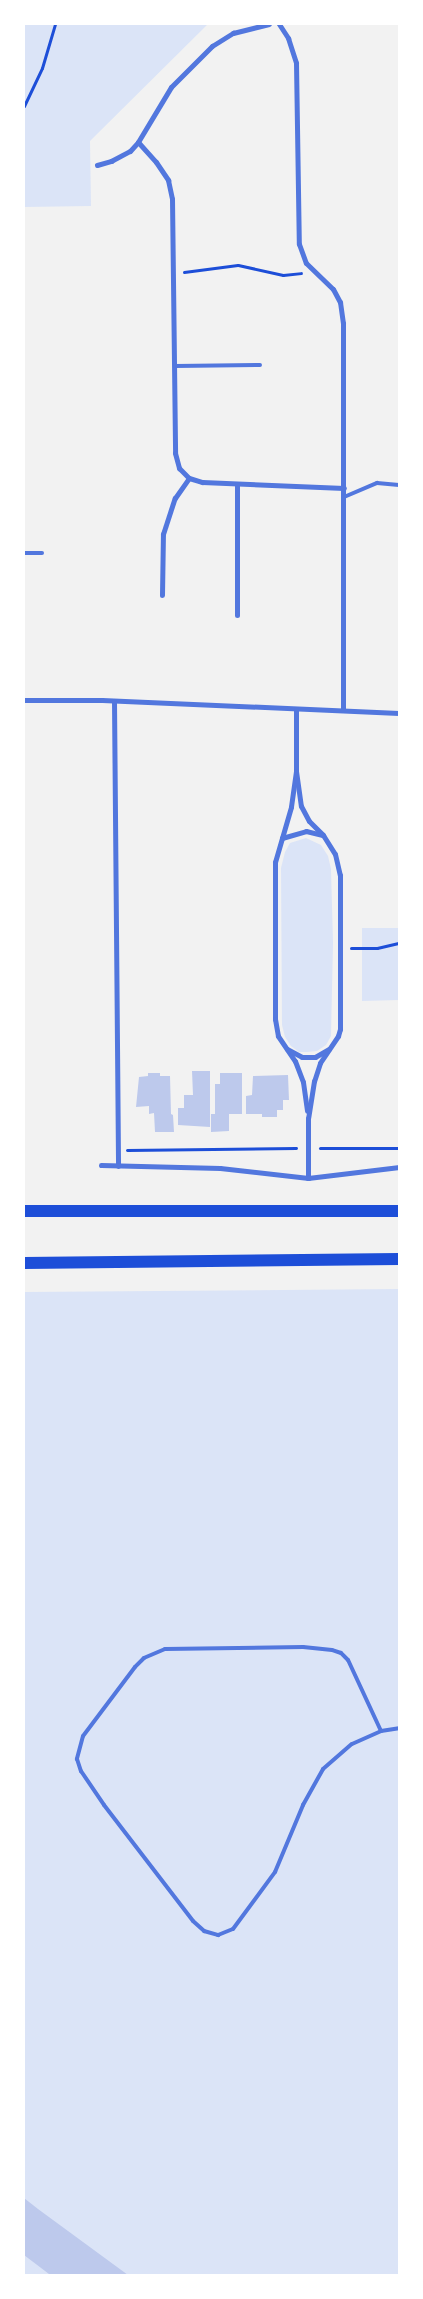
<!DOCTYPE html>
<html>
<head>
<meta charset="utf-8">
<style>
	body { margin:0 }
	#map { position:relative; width:423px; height:2299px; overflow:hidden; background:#f2f2f2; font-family:"Public Sans",sans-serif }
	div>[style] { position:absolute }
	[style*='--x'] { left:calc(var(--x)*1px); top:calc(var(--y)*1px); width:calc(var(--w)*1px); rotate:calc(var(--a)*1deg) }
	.green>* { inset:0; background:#dbe4f7 }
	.building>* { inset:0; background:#bdc9ec }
	.path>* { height:3px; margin:-1.5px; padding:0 1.5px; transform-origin:1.5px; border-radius:1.5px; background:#1d4ed8 }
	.service>* { height:4px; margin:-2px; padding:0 2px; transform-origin:2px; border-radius:2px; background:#5277de }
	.minor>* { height:5px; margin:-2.5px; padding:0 2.5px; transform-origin:2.5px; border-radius:2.5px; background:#5277de }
	.primary>* { height:12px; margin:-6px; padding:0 6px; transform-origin:6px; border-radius:6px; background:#1d4ed8 }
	span { translate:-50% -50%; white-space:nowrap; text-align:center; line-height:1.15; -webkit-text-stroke:5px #fff; paint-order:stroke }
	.frame { position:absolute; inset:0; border:25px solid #fff; pointer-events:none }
</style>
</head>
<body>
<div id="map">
	<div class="green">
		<div style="clip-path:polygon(24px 24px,208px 24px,90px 141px,91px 206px,24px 207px)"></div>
		<div style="clip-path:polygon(306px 838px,321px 845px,328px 856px,331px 869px,333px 943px,331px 1036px,326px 1045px,317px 1051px,307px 1052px,299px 1052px,291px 1046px,285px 1037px,282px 1025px,281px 868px,285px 852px,290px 843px)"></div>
		<div style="clip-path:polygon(362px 928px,399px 928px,399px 1000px,362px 1001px)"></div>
		<div style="clip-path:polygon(399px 1289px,399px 2275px,24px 2275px,24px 1292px)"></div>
	</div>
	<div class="building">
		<div style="clip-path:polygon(192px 1071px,210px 1071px,210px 1127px,178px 1125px,178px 1108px,184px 1108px,184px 1095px,193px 1095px)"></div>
		<div style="clip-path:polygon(148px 1073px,160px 1073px,160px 1076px,170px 1076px,171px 1114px,173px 1115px,174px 1132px,155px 1132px,154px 1113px,149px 1114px,149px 1106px,136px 1107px,139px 1077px,148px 1076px)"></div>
		<div style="clip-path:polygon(220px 1073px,242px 1073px,242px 1114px,229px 1114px,229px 1131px,211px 1132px,211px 1114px,215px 1114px,215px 1084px,220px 1084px)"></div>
		<div style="clip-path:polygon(288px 1075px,289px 1100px,283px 1100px,283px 1110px,277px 1110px,277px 1117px,262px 1117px,262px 1114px,246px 1114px,246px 1096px,252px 1095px,253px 1076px)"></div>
		<div style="clip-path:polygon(24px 2198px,38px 2209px,128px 2275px,48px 2275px,49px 2274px,24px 2255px)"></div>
	</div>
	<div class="path">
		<div style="--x:24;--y:106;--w:42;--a:-64.7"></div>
		<div style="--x:42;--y:68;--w:46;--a:-73.5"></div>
		<div style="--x:184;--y:272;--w:54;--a:-7.4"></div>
		<div style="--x:238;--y:265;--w:46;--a:12.5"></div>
		<div style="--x:283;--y:275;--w:18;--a:-6"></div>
		<div style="--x:351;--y:948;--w:26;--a:0"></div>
		<div style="--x:377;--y:948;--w:23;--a:-13"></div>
		<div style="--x:320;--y:1148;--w:79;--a:0"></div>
		<div style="--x:127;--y:1150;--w:169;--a:-0.7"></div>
	</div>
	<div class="service">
		<div style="--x:175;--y:366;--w:85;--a:-0.7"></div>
		<div style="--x:344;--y:497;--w:36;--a:-23"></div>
		<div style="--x:377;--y:483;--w:22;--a:5"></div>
		<div style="--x:24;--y:553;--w:18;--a:0"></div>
		<div style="--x:381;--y:1731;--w:78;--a:-114.9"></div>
		<div style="--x:348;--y:1660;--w:10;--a:-135"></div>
		<div style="--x:341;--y:1653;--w:9;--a:-162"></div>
		<div style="--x:332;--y:1650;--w:29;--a:-174"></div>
		<div style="--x:303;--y:1647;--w:138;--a:179.2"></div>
		<div style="--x:165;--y:1649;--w:23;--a:157"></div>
		<div style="--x:144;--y:1658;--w:13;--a:135"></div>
		<div style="--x:135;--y:1667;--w:86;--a:127"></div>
		<div style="--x:83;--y:1736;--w:24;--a:105"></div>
		<div style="--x:77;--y:1759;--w:13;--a:72"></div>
		<div style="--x:81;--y:1771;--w:41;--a:55.9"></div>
		<div style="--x:104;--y:1805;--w:146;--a:52.5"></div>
		<div style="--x:193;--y:1921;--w:15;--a:42"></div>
		<div style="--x:204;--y:1931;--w:15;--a:16"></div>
		<div style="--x:218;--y:1935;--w:16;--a:-22"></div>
		<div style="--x:233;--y:1929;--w:71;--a:-53.6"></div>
		<div style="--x:275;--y:1872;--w:73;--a:-67.3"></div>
		<div style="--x:303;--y:1805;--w:41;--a:-60.9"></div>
		<div style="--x:323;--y:1769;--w:38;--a:-41"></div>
		<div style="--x:352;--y:1744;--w:32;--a:-24"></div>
		<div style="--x:381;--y:1731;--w:18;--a:-9"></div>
	</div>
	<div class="minor">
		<div style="--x:279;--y:24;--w:17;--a:57"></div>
		<div style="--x:288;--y:38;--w:26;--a:72"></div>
		<div style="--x:296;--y:63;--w:181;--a:89.1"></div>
		<div style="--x:299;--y:244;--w:20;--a:70"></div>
		<div style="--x:306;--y:263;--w:37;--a:44"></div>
		<div style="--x:333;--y:289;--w:15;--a:62"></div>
		<div style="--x:340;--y:302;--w:21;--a:82"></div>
		<div style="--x:343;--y:323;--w:387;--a:90"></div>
		<div style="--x:138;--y:142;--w:27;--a:48"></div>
		<div style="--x:156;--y:162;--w:22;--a:56"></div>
		<div style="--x:168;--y:180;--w:19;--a:78"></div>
		<div style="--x:172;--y:199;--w:254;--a:89.3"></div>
		<div style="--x:175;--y:453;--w:16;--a:75"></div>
		<div style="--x:179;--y:468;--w:14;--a:45"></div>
		<div style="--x:189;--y:478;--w:14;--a:17"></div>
		<div style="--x:202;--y:482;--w:142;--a:2.4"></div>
		<div style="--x:97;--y:165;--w:15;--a:-16"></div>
		<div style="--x:111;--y:161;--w:21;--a:-28"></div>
		<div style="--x:130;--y:151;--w:12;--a:-48"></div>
		<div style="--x:138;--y:142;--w:64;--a:-59"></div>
		<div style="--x:171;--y:87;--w:58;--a:-45"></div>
		<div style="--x:212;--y:46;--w:25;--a:-32"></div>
		<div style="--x:233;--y:33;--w:37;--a:-14"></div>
		<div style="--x:162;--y:595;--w:61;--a:-89.1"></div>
		<div style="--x:163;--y:534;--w:38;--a:-72"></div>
		<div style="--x:175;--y:498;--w:24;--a:-55"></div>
		<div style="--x:237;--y:615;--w:131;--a:-90"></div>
		<div style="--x:24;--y:700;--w:78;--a:0"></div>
		<div style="--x:102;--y:700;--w:297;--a:2.5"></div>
		<div style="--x:114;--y:701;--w:465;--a:89.5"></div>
		<div style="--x:296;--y:709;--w:62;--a:90"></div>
		<div style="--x:296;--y:771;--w:36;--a:98"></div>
		<div style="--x:291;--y:807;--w:57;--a:106.2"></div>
		<div style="--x:275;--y:862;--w:157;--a:90"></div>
		<div style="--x:275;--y:1019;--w:17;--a:80"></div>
		<div style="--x:278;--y:1036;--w:30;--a:56"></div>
		<div style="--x:295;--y:1061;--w:22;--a:69"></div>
		<div style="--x:303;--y:1082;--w:29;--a:82"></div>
		<div style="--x:296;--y:771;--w:35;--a:82"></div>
		<div style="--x:301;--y:806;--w:17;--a:62"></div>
		<div style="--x:309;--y:821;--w:20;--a:45"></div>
		<div style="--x:323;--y:835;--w:22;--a:58"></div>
		<div style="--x:335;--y:854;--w:22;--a:77"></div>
		<div style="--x:340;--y:875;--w:154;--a:90"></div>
		<div style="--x:340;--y:1029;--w:7;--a:106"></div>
		<div style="--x:338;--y:1036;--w:32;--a:124"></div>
		<div style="--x:320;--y:1063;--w:19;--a:108"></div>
		<div style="--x:314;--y:1081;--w:37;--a:99"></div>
		<div style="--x:308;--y:1118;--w:60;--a:90"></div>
		<div style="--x:282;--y:838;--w:25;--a:-16"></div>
		<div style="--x:306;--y:831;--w:16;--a:14"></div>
		<div style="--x:287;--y:1049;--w:17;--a:28"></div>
		<div style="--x:302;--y:1057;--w:13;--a:0"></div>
		<div style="--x:315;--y:1057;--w:16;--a:-30"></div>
		<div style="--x:101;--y:1165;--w:119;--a:1.4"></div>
		<div style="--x:220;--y:1168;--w:89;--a:6.5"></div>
		<div style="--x:308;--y:1178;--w:92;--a:-6.9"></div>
	</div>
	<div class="primary">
		<div style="--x:24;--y:1211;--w:375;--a:0"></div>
		<div style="--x:24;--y:1263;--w:375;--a:-0.6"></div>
	</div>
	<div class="frame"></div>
</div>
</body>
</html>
